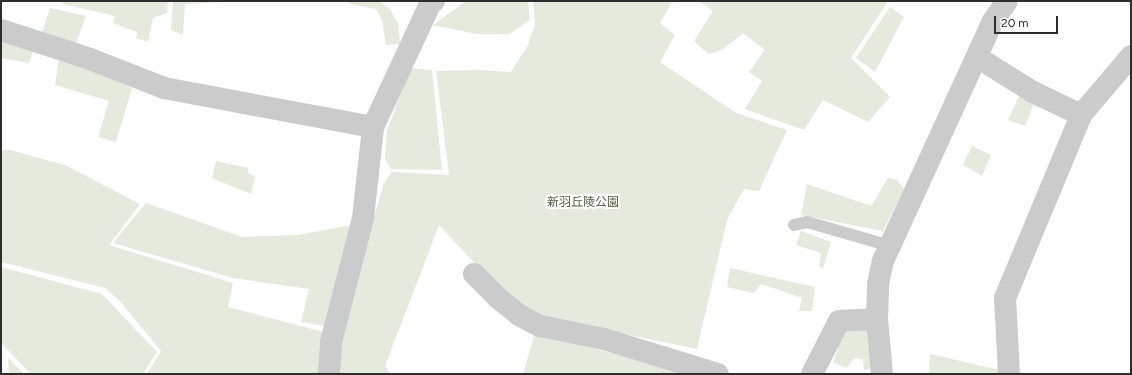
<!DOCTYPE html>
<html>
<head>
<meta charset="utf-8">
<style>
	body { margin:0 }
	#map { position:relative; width:1132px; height:375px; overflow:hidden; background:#fff; font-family:Figtree,"Noto Sans JP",sans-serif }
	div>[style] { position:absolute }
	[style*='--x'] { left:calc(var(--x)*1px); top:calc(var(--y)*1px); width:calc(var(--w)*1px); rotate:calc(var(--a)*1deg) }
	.green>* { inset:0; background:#e4eadd }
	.service>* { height:12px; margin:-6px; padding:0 6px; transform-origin:6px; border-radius:6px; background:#cbcbcb }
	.minor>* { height:22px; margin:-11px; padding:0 11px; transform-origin:11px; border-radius:11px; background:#cbcbcb }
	span { translate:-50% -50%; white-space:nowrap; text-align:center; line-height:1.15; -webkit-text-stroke:4px #fff; paint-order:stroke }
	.park-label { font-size:12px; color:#516441 }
	.frame { position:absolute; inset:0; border:2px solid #2e2e2e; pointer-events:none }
	.scale { position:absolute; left:994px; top:16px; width:64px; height:18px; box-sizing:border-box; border:2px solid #2e2e2e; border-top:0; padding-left:5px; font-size:12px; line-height:14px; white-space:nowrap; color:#2e2e2e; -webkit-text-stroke:3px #fff; paint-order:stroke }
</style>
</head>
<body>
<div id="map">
	<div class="green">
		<div style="clip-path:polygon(63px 1px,168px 1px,167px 13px,153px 18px,148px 42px,136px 38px,137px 32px,113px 23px,115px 16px,62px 4px)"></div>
		<div style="clip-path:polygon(173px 1px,221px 1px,221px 2px,185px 4px,183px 35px,171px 30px)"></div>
		<div style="clip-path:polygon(349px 1px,379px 1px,389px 8px,398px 23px,400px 44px,386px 45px,382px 20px,376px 9px,350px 4px)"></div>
		<div style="clip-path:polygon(466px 1px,528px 1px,530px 20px,509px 34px,477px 34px,433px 25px)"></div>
		<div style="clip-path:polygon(533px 1px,673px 1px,660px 23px,675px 35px,660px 62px,736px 113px,787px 130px,759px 191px,744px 189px,727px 220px,697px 349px,538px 316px,511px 302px,439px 225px,385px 366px,390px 374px,147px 374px,161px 351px,120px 301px,105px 288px,1px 262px,1px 150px,10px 150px,65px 165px,140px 204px,109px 245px,233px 283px,228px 307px,339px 336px,384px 183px,392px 172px,449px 175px,436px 71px,479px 70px,511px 72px,528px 45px,535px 24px)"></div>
		<div style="clip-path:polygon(699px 1px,888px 1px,851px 58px,890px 97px,868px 122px,823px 100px,804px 130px,745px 109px,762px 81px,749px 72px,765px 50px,743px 33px,722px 50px,708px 54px,694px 41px,713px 11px)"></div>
		<div style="clip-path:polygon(890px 7px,904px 17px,875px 72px,856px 58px)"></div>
		<div style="clip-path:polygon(50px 8px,86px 16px,76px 44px,42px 33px)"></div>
		<div style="clip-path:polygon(1px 41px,33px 51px,29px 63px,1px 58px)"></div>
		<div style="clip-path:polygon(59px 58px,90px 68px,132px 88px,116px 142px,98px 137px,109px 101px,55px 85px)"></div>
		<div style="clip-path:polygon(410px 68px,432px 70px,442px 170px,391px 169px,385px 158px,387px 131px)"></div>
		<div style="clip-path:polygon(1020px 94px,1035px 101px,1025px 126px,1008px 120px)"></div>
		<div style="clip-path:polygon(972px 146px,991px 155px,982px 176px,963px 165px)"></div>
		<div style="clip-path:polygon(216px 161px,248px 168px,248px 173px,255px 177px,251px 194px,212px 178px)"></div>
		<div style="clip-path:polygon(888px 178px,897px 180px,904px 189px,883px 231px,801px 215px,807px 184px,871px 206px)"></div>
		<div style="clip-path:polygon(146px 203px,242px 237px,297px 235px,352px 225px,326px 326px,301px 322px,309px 289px,233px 278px,113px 243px)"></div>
		<div style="clip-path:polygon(801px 231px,831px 242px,823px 268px,819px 267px,821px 253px,796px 245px)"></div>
		<div style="clip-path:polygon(1px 267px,102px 294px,157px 352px,143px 374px,31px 374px,1px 343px)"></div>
		<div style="clip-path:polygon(730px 268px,815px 287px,812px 311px,799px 311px,802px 298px,761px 284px,754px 293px,727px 287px)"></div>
		<div style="clip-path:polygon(870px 330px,872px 368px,864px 370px,863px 359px,855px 358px,846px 368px,833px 362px,838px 349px,834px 344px,840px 332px)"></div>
		<div style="clip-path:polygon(535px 333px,691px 374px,523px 374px)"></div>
		<div style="clip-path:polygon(930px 354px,1000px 370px,1000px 374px,929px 374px)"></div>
		<div style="clip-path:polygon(8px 358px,24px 374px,9px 374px)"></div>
	</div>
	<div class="service">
		<div style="--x:794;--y:225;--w:13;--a:-13"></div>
		<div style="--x:807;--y:222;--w:86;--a:16.1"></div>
	</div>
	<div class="minor">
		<div style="--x:1;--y:30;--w:94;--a:18"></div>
		<div style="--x:90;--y:59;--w:79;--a:21.4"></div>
		<div style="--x:164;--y:88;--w:213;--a:10.6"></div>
		<div style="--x:977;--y:57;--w:66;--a:32"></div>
		<div style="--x:1033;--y:92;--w:53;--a:25.6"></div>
		<div style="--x:474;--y:274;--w:34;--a:45"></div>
		<div style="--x:498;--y:298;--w:27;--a:39"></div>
		<div style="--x:519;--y:315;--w:24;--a:28"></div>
		<div style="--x:540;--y:326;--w:65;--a:11.5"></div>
		<div style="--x:604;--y:339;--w:119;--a:17.1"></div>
		<div style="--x:329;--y:374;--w:32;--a:-86"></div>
		<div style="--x:331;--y:342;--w:128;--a:-75.5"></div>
		<div style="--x:363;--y:218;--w:92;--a:-83.7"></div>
		<div style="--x:373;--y:127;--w:138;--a:-65.1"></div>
		<div style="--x:431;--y:2;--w:3;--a:-18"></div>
		<div style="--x:812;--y:374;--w:59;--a:-63"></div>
		<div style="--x:839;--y:321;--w:38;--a:-3"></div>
		<div style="--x:882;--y:374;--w:55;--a:-95.2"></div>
		<div style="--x:877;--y:319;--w:35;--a:-88"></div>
		<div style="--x:878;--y:284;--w:24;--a:-78"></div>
		<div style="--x:883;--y:261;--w:264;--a:-65.4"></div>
		<div style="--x:993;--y:21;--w:24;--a:-55"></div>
		<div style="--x:1009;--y:374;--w:76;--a:-93"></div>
		<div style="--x:1005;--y:298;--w:198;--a:-67.4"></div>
		<div style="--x:1081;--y:115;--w:77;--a:-49.7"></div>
	</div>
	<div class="park-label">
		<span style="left:583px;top:203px">新羽丘陵公園</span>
	</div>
	<div class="frame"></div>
	<div class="scale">20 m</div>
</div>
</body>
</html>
